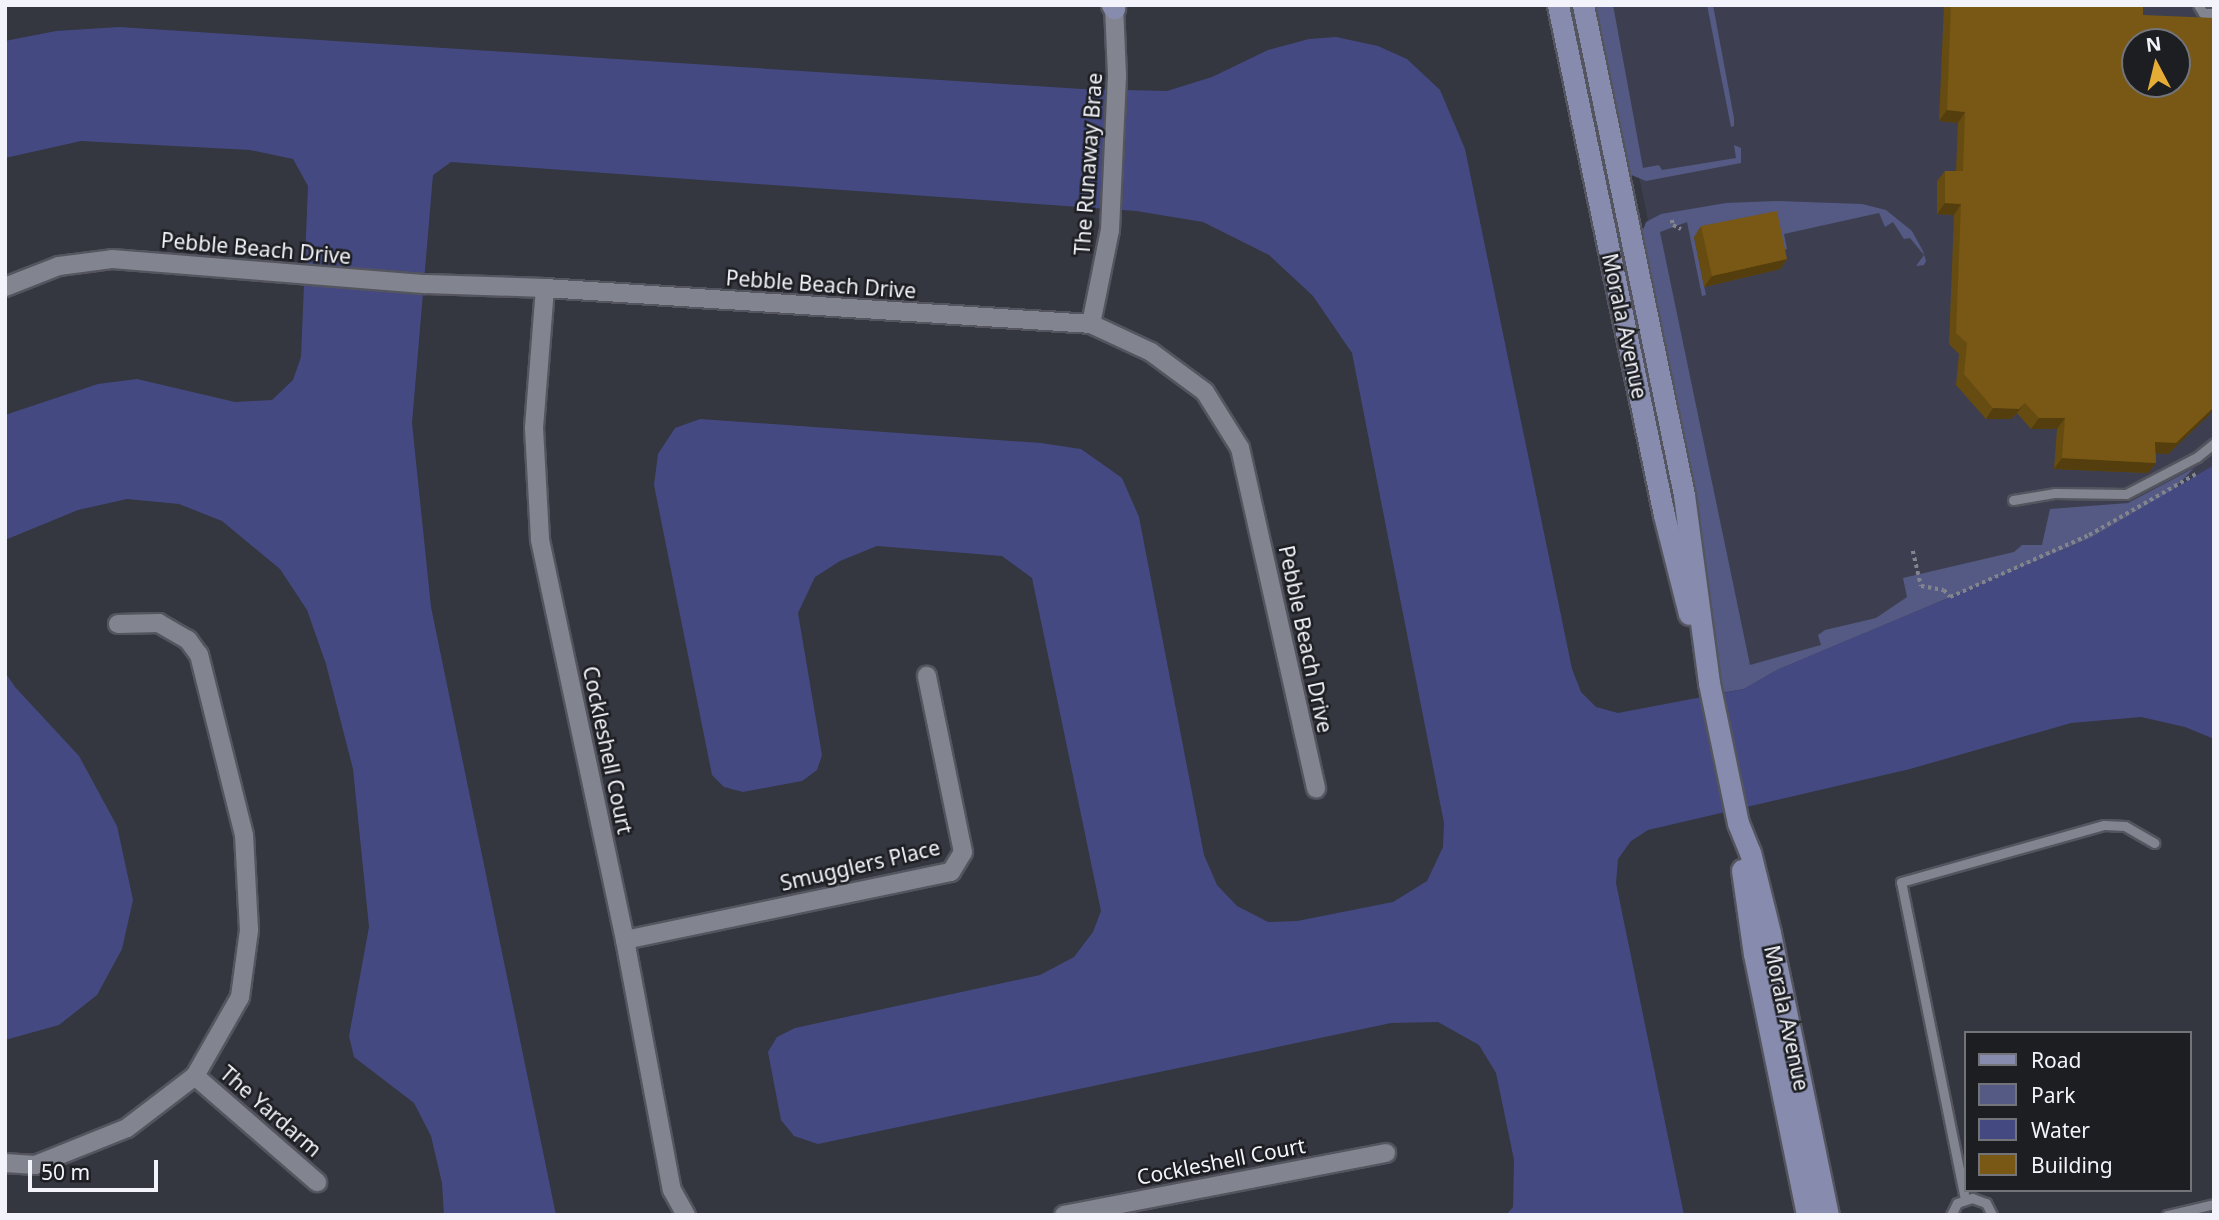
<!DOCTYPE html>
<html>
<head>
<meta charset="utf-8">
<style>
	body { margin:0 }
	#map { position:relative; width:2219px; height:1220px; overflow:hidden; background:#343640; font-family:"Noto Sans",sans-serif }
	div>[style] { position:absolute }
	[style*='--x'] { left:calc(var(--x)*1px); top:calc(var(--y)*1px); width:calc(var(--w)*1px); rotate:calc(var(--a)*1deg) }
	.built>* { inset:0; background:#3d3f50 }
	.green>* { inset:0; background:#545a83 }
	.water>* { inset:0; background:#444a81 }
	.path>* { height:3.5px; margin-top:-1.75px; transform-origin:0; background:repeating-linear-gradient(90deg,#83858e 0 3.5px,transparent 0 7px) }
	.roads { filter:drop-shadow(2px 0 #54555e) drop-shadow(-2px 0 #54555e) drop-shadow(0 2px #54555e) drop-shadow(0 -2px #54555e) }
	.lane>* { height:9px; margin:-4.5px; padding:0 4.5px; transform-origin:4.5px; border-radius:4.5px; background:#828590 }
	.street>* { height:18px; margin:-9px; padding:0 9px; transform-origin:9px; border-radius:9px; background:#828590 }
	.secondary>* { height:21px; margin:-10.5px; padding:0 10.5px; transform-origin:10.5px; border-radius:10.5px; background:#878cae }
	.wall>* { inset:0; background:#674c11 }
	.shaded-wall>* { inset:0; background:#543e0e }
	.building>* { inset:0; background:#785814 }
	span { translate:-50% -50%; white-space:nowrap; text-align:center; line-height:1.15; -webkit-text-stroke:5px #1d1e22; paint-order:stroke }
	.street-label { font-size:21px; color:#f3f4fb }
	.frame { position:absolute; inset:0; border:7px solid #f3f4fb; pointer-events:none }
	.legend { position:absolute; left:1964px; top:1031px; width:228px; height:161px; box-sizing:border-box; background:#1d1e22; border:2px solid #737479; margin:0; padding:9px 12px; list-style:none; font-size:21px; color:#f3f4fb }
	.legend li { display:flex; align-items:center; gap:14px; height:35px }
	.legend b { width:35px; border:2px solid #737479 }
	.north { position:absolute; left:2121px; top:28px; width:70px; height:70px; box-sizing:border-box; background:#1d1e22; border:2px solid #737479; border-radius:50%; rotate:353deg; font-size:19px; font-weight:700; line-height:28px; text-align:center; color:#f3f4fb }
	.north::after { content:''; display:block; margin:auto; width:24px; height:32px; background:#e5ad36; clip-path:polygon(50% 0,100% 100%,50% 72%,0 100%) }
	.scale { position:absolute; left:28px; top:1160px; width:130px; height:32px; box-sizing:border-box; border:4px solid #f3f4fb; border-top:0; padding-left:9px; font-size:21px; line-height:24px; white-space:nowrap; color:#f3f4fb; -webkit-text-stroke:5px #1d1e22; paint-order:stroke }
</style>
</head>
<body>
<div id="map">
	<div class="built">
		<div style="clip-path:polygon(evenodd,1604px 5px,2214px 5px,2214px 465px,2091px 538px,1744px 689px,1604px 5px,2135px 42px,2177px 42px,2177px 84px,2135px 84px,2135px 42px)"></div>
	</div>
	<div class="green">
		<div style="clip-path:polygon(1594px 5px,1613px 5px,1643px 168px,1659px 165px,1662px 170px,1736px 158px,1734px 145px,1741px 148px,1741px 163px,1646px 181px,1629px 174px)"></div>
		<div style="clip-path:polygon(1707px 5px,1713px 5px,1734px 118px,1734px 126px,1731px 127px)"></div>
		<div style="clip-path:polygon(1776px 201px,1862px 204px,1886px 210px,1912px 231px,1923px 251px,1926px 261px,1924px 265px,1916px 266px,1924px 255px,1910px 238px,1904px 239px,1893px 222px,1885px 227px,1879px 213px,1784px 234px,1787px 249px,1776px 252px,1694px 237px,1706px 295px,1702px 296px,1687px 222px,1660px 232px,1750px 665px,1821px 645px,1818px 635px,1825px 630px,1876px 618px,1907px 597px,1903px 578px,2014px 552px,2022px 545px,2042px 545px,2050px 509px,2128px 503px,2194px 468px,2172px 491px,2091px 538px,1777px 670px,1744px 689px,1721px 693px,1698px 509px,1641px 235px,1646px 222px,1661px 214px,1726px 203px)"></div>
	</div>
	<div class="water">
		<div style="clip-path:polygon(119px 27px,1082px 89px,1167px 91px,1212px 77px,1268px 50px,1309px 39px,1336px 37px,1378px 46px,1407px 59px,1440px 90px,1465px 149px,1572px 669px,1581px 692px,1596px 707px,1618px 713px,1744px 689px,1777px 670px,2091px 538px,2214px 465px,2214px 739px,2185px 727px,2141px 717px,2071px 723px,1910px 769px,1648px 830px,1631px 841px,1618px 859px,1616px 883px,1684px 1215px,1506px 1215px,1513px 1207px,1514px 1160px,1496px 1073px,1479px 1045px,1438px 1022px,1391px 1023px,818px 1144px,794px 1136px,781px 1120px,768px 1052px,777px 1037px,795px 1028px,1040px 975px,1074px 957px,1093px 932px,1101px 911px,1032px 578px,1002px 556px,877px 546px,840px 561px,815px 577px,798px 613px,822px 755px,817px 770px,802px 781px,743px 792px,724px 787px,712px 775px,654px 485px,658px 454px,675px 428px,700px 419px,1041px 443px,1081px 449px,1122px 478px,1139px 517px,1204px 855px,1217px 885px,1237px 906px,1268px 922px,1297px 921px,1393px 902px,1427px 881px,1443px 847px,1444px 823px,1352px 353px,1313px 296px,1269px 255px,1203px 222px,1136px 211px,451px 162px,433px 175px,412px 423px,431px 607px,556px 1215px,444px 1215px,442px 1183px,431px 1136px,414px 1103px,354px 1057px,349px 1036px,369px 927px,353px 769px,326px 664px,307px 610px,280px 569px,222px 521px,179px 504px,127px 499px,78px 510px,5px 540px,5px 415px,98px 384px,137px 379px,235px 402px,272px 400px,293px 380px,301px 357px,308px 186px,293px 159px,250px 150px,81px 141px,5px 158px,5px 41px,56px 31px)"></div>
		<div style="clip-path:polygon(5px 672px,15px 687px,79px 756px,117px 826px,133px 900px,122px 949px,97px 995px,59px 1025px,5px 1040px)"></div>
	</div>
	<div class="path">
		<div style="--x:1672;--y:220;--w:5;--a:79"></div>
		<div style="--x:1673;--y:225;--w:9;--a:27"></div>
		<div style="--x:1913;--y:551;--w:36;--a:77"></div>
		<div style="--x:1921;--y:586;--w:23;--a:10"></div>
		<div style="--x:1944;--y:590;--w:9;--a:49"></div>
		<div style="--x:1950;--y:597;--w:152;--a:-24"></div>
		<div style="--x:2089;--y:535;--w:123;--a:-29.7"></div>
	</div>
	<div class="roads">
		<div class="lane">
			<div style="--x:2198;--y:5;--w:9;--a:58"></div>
			<div style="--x:2203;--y:13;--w:11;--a:0"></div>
			<div style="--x:2013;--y:500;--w:43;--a:-9.5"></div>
			<div style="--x:2055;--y:493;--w:71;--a:0.8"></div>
			<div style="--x:2126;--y:494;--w:80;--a:-27.5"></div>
			<div style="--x:2197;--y:457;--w:22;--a:-39"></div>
			<div style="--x:1965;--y:1199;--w:323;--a:-101.4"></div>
			<div style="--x:1901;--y:882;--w:211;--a:-15.7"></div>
			<div style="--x:2104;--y:825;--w:21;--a:3"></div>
			<div style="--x:2125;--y:826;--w:34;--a:30"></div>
			<div style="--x:1951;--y:1215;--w:13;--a:-63"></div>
			<div style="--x:1957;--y:1203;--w:16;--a:-18"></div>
			<div style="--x:1972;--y:1198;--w:15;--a:20"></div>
			<div style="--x:1986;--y:1203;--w:13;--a:63"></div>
			<div style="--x:2167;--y:1215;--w:48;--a:-13.2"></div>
		</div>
		<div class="street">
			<div style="--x:5;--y:287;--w:58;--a:-21.3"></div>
			<div style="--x:59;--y:266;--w:53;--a:-7.5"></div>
			<div style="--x:112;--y:259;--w:315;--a:4.6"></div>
			<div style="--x:426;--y:284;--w:119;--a:1.9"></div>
			<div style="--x:545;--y:288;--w:547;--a:3.77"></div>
			<div style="--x:1091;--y:324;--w:66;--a:25"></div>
			<div style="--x:1151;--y:352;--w:67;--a:36.5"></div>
			<div style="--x:1205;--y:392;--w:66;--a:58"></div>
			<div style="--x:1240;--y:448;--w:349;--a:77.4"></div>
			<div style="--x:545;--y:288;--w:140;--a:94.5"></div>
			<div style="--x:534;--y:428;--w:112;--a:86.9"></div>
			<div style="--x:540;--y:540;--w:409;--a:78"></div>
			<div style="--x:625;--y:940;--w:254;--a:79.4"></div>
			<div style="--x:672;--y:1190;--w:29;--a:61"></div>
			<div style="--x:1091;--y:324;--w:96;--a:-78.6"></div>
			<div style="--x:1110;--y:230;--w:155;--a:-87.4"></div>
			<div style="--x:1117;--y:75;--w:70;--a:-92.5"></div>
			<div style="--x:625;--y:940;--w:333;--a:-11.8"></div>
			<div style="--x:951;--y:872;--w:23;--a:-59"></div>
			<div style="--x:963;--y:852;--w:180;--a:-101.6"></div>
			<div style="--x:195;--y:1076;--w:162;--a:41"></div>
			<div style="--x:5;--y:1163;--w:30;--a:4"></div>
			<div style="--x:35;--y:1165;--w:99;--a:-21.9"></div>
			<div style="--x:127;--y:1128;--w:86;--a:-37.4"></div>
			<div style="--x:195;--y:1076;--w:91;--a:-60.3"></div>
			<div style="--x:240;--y:997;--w:68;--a:-82.3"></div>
			<div style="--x:249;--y:930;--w:95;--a:-93"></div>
			<div style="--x:244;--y:835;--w:186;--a:-104"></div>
			<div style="--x:199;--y:655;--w:19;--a:-126"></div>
			<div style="--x:188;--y:640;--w:34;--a:-150"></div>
			<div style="--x:159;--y:623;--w:41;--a:178.6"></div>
			<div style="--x:1064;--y:1215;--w:328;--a:-10.9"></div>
		</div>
		<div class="secondary">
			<div style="--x:1112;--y:5;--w:4;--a:56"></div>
			<div style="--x:1558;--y:5;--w:521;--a:78.26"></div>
			<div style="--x:1664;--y:515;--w:102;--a:75.8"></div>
			<div style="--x:1583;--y:5;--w:500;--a:78.35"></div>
			<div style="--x:1684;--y:495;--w:190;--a:82.4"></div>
			<div style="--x:1709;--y:683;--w:143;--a:78.3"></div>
			<div style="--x:1738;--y:823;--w:31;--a:68"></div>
			<div style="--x:1750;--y:852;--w:83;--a:76.1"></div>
			<div style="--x:1770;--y:933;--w:288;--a:78.4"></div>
			<div style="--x:1742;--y:870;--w:85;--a:81.9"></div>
			<div style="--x:1754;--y:954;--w:266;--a:78.5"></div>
		</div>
	</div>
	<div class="wall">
		<div style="clip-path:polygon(1944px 5px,2143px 5px,2143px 15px,2209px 415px,2168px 454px,2156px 453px,2156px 463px,2148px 473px,2054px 469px,2057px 429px,2031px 429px,2017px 413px,2011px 419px,1986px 419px,1956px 385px,1959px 354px,1949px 344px,1954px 215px,1937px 214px,1937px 181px,1945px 171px,1956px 171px,1958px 123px,1939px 121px)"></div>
		<div style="clip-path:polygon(1701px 226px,1787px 259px,1780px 269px,1704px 287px,1694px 237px)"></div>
	</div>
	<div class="shaded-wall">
		<div style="clip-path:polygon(1947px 110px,1965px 112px,1958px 123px,1939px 121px)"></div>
		<div style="clip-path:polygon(1945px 203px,1961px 204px,1954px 215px,1937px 214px)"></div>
		<div style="clip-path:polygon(1787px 259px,1780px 269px,1704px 287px,1712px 276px)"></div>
		<div style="clip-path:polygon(2025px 403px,2017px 413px,2011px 419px,1986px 419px,1993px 408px)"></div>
		<div style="clip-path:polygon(2214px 407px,2209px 415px,2168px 454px,2148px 453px,2155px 442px)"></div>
		<div style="clip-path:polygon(2039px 418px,2065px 418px,2057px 429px,2031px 429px)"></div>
		<div style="clip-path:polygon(2062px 458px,2156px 463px,2148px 473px,2054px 469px)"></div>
	</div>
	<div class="building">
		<div style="clip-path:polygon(evenodd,1951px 5px,2143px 5px,2143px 15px,2214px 18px,2214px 407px,2176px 443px,2155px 442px,2156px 463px,2062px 458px,2065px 418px,2039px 418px,2025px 403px,2019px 409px,1993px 408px,1964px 374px,1967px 343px,1956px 333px,1961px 204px,1945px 203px,1945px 171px,1963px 171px,1965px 112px,1947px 110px,1951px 5px,2135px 42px,2177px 42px,2177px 84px,2135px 84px,2135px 42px)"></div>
		<div style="clip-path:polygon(1777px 211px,1787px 259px,1712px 276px,1701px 226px)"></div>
	</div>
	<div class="street-label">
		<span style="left:1088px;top:164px;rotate:-86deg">The Runaway Brae</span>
		<span style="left:256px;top:248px;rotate:5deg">Pebble Beach Drive</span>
		<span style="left:821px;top:284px;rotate:4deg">Pebble Beach Drive</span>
		<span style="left:1625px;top:326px;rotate:78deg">Morala Avenue</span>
		<span style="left:1306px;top:639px;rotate:78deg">Pebble Beach Drive</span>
		<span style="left:608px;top:750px;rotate:78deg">Cockleshell Court</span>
		<span style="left:860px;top:865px;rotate:-13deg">Smugglers Place</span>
		<span style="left:1787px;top:1018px;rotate:78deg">Morala Avenue</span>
		<span style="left:271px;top:1111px;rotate:41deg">The Yardarm</span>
		<span style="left:1221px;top:1161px;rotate:-11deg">Cockleshell Court</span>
	</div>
	<div class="frame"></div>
	<ul class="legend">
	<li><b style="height:9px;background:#878cae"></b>Road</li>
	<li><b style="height:19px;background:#545a83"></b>Park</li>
	<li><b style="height:19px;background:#444a81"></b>Water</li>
	<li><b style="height:19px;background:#785814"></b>Building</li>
	</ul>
	<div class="north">N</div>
	<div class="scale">50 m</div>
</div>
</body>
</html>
